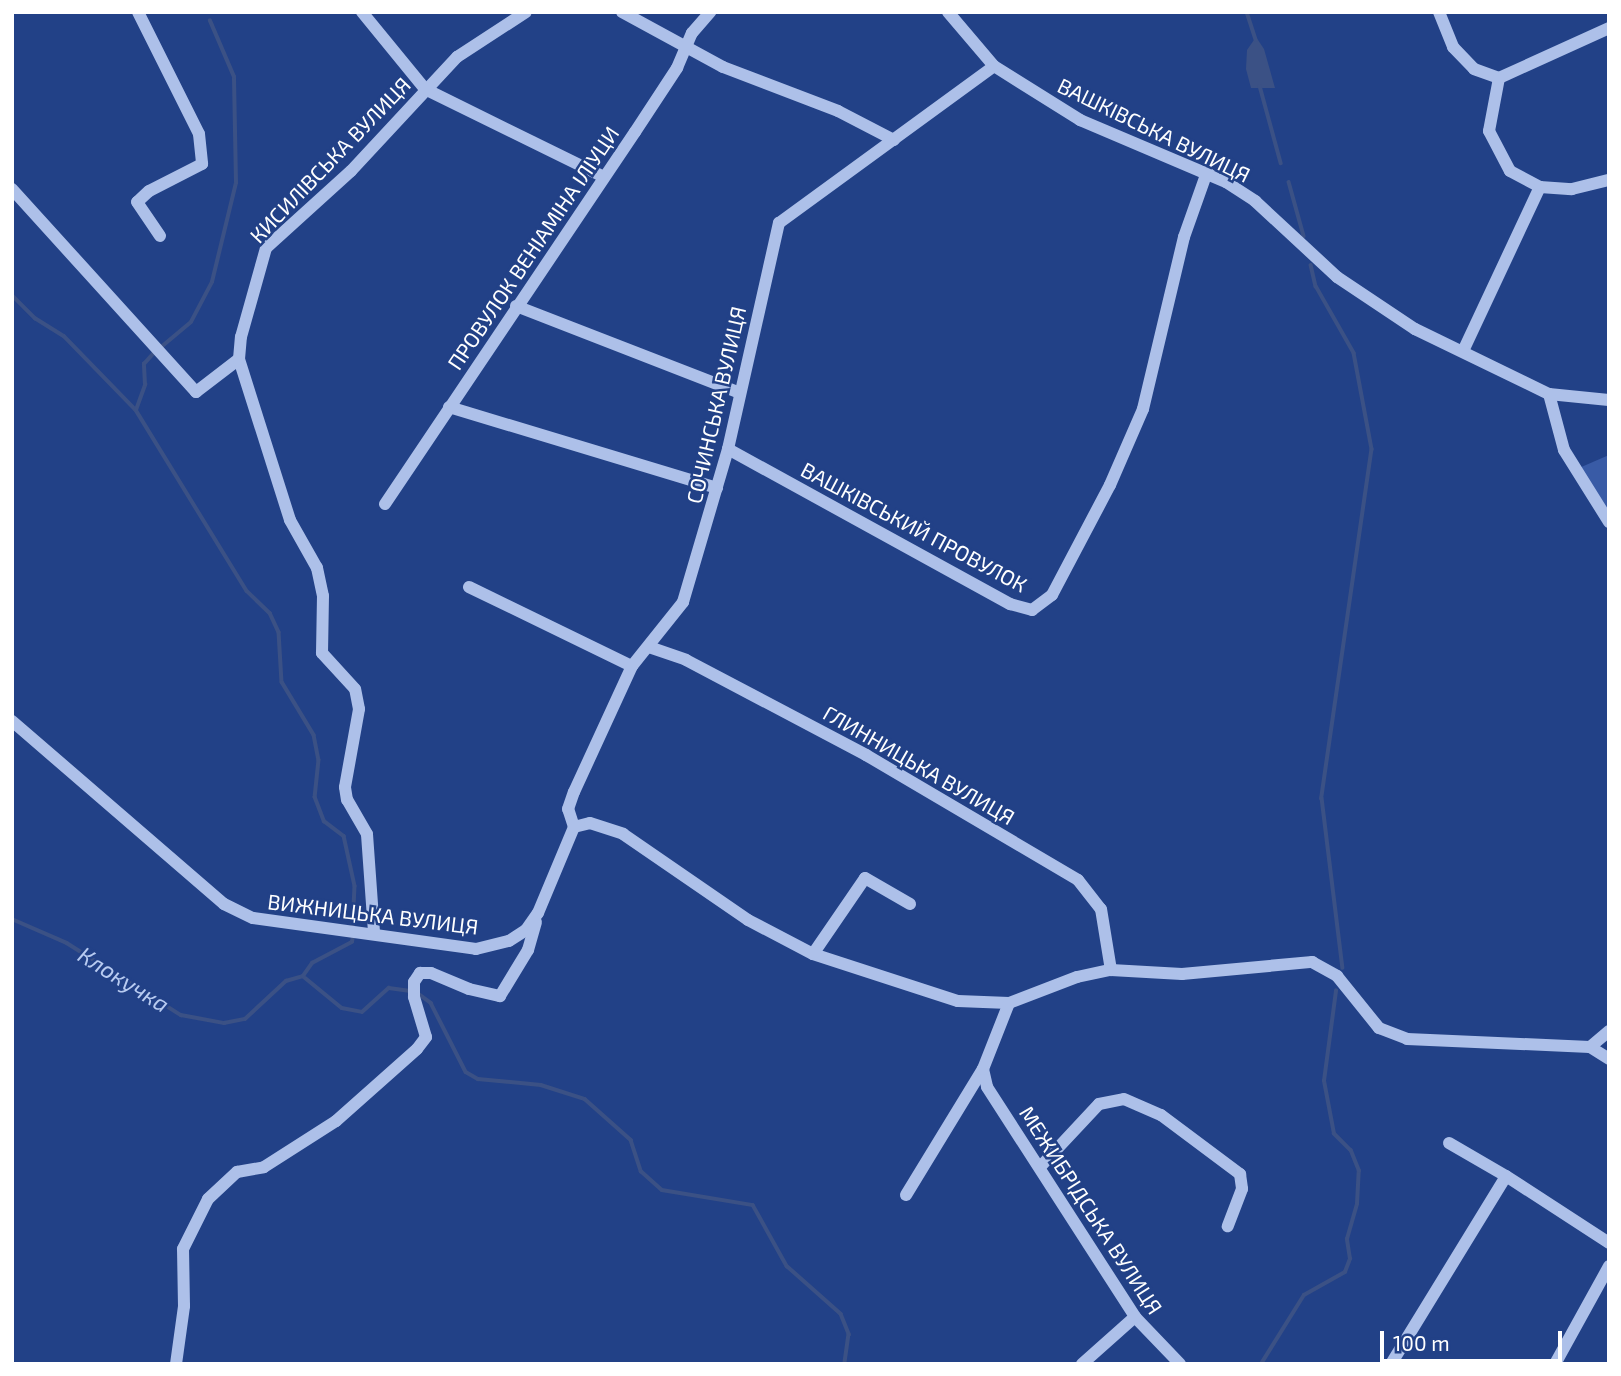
<!DOCTYPE html>
<html>
<head>
<meta charset="utf-8">
<style>
	body { margin:0 }
	#map { position:relative; width:1621px; height:1376px; overflow:hidden; background:#224187; font-family:"Exo 2",sans-serif }
	div>[style] { position:absolute }
	[style*='--x'] { left:calc(var(--x)*1px); top:calc(var(--y)*1px); width:calc(var(--w)*1px); rotate:calc(var(--a)*1deg) }
	.green>* { inset:0; background:#395ba6 }
	.water>* { inset:0; background:#3b5185 }
	.stream>* { height:3.5px; margin:-1.75px; padding:0 1.75px; transform-origin:1.75px; border-radius:1.75px; background:#3b5185 }
	.minor>* { height:12px; margin:-6px; padding:0 6px; transform-origin:6px; border-radius:6px; background:#adc0e9 }
	span { translate:-50% -50%; white-space:nowrap; text-align:center; line-height:1.15; -webkit-text-stroke:5px #224187; paint-order:stroke }
	.street-label { font-size:21px; color:#fff }
	.water-label { font-size:23px; color:#b8cbf1; font-style:italic }
	.frame { position:absolute; inset:0; border:14px solid #fff; pointer-events:none }
	.scale { position:absolute; left:1380px; top:1331px; width:182px; height:32px; box-sizing:border-box; border:4px solid #fff; border-top:0; padding-left:9px; font-size:21px; line-height:24px; white-space:nowrap; color:#fff; -webkit-text-stroke:5px #224187; paint-order:stroke }
</style>
</head>
<body>
<div id="map">
	<div class="green">
		<div style="clip-path:polygon(1609px 455px,1609px 518px,1579px 468px)"></div>
	</div>
	<div class="water">
		<div style="clip-path:polygon(1256px 37px,1264px 49px,1275px 88px,1251px 88px,1246px 69px,1247px 50px)"></div>
	</div>
	<div class="stream">
		<div style="--x:1247;--y:12;--w:29;--a:72"></div>
		<div style="--x:1260;--y:86;--w:80;--a:74.7"></div>
		<div style="--x:1289;--y:182;--w:56;--a:74.5"></div>
		<div style="--x:1311;--y:265;--w:22;--a:77"></div>
		<div style="--x:1316;--y:286;--w:77;--a:60.4"></div>
		<div style="--x:1354;--y:353;--w:98;--a:79.4"></div>
		<div style="--x:1372;--y:449;--w:353;--a:98.2"></div>
		<div style="--x:1322;--y:798;--w:171;--a:83"></div>
		<div style="--x:12;--y:295;--w:33;--a:45"></div>
		<div style="--x:35;--y:318;--w:34;--a:32"></div>
		<div style="--x:64;--y:336;--w:103;--a:45.8"></div>
		<div style="--x:136;--y:410;--w:212;--a:58.5"></div>
		<div style="--x:247;--y:591;--w:32;--a:44"></div>
		<div style="--x:270;--y:613;--w:21;--a:65"></div>
		<div style="--x:279;--y:632;--w:50;--a:86.6"></div>
		<div style="--x:282;--y:682;--w:62;--a:58.9"></div>
		<div style="--x:314;--y:735;--w:25;--a:79"></div>
		<div style="--x:319;--y:760;--w:37;--a:96"></div>
		<div style="--x:315;--y:797;--w:26;--a:69"></div>
		<div style="--x:324;--y:821;--w:25;--a:37"></div>
		<div style="--x:344;--y:836;--w:51;--a:77.6"></div>
		<div style="--x:355;--y:886;--w:43;--a:92.7"></div>
		<div style="--x:160;--y:348;--w:40;--a:-40"></div>
		<div style="--x:191;--y:322;--w:45;--a:-62.3"></div>
		<div style="--x:212;--y:282;--w:102;--a:-76.4"></div>
		<div style="--x:236;--y:183;--w:106;--a:-91.1"></div>
		<div style="--x:234;--y:77;--w:61;--a:-113.2"></div>
		<div style="--x:136;--y:410;--w:27;--a:-70"></div>
		<div style="--x:145;--y:385;--w:21;--a:-93"></div>
		<div style="--x:144;--y:364;--w:15;--a:-48"></div>
		<div style="--x:12;--y:919;--w:60;--a:23.6"></div>
		<div style="--x:67;--y:943;--w:135;--a:32.3"></div>
		<div style="--x:181;--y:1015;--w:44;--a:10.5"></div>
		<div style="--x:224;--y:1023;--w:21;--a:-11"></div>
		<div style="--x:245;--y:1019;--w:56;--a:-42.8"></div>
		<div style="--x:286;--y:981;--w:18;--a:-16"></div>
		<div style="--x:303;--y:976;--w:50;--a:39.4"></div>
		<div style="--x:342;--y:1008;--w:20;--a:11"></div>
		<div style="--x:362;--y:1012;--w:36;--a:-42"></div>
		<div style="--x:389;--y:988;--w:27;--a:8"></div>
		<div style="--x:416;--y:992;--w:19;--a:36"></div>
		<div style="--x:431;--y:1003;--w:77;--a:63.1"></div>
		<div style="--x:466;--y:1072;--w:14;--a:30"></div>
		<div style="--x:478;--y:1079;--w:63;--a:5.4"></div>
		<div style="--x:541;--y:1085;--w:46;--a:17.7"></div>
		<div style="--x:585;--y:1099;--w:62;--a:41.7"></div>
		<div style="--x:631;--y:1140;--w:33;--a:72"></div>
		<div style="--x:641;--y:1171;--w:28;--a:42"></div>
		<div style="--x:662;--y:1190;--w:92;--a:9.4"></div>
		<div style="--x:753;--y:1205;--w:70;--a:60.9"></div>
		<div style="--x:787;--y:1266;--w:72;--a:41.6"></div>
		<div style="--x:841;--y:1314;--w:22;--a:68"></div>
		<div style="--x:849;--y:1334;--w:30;--a:98"></div>
		<div style="--x:303;--y:976;--w:16;--a:-55"></div>
		<div style="--x:312;--y:963;--w:45;--a:-27.7"></div>
		<div style="--x:352;--y:942;--w:6;--a:-81"></div>
		<div style="--x:1261;--y:1364;--w:81;--a:-58.1"></div>
		<div style="--x:1304;--y:1295;--w:47;--a:-29.3"></div>
		<div style="--x:1345;--y:1272;--w:14;--a:-69"></div>
		<div style="--x:1350;--y:1259;--w:20;--a:-99"></div>
		<div style="--x:1347;--y:1239;--w:36;--a:-74"></div>
		<div style="--x:1357;--y:1204;--w:33;--a:-87"></div>
		<div style="--x:1359;--y:1171;--w:22;--a:-112"></div>
		<div style="--x:1351;--y:1151;--w:24;--a:-135"></div>
		<div style="--x:1334;--y:1134;--w:54;--a:-100.7"></div>
		<div style="--x:1324;--y:1081;--w:91;--a:-82.4"></div>
	</div>
	<div class="minor">
		<div style="--x:138;--y:12;--w:136;--a:63.4"></div>
		<div style="--x:199;--y:134;--w:30;--a:84"></div>
		<div style="--x:202;--y:164;--w:59;--a:153"></div>
		<div style="--x:149;--y:191;--w:16;--a:137"></div>
		<div style="--x:137;--y:202;--w:41;--a:55.9"></div>
		<div style="--x:362;--y:12;--w:99;--a:50.7"></div>
		<div style="--x:425;--y:89;--w:197;--a:26.2"></div>
		<div style="--x:622;--y:12;--w:115;--a:28.6"></div>
		<div style="--x:723;--y:67;--w:123;--a:20.9"></div>
		<div style="--x:838;--y:111;--w:63;--a:27.4"></div>
		<div style="--x:948;--y:12;--w:71;--a:49.6"></div>
		<div style="--x:994;--y:66;--w:102;--a:32.1"></div>
		<div style="--x:1080;--y:120;--w:159;--a:23"></div>
		<div style="--x:1226;--y:182;--w:35;--a:33"></div>
		<div style="--x:1255;--y:201;--w:112;--a:42.8"></div>
		<div style="--x:1337;--y:277;--w:94;--a:33.7"></div>
		<div style="--x:1415;--y:329;--w:149;--a:25.9"></div>
		<div style="--x:1549;--y:394;--w:60;--a:5.7"></div>
		<div style="--x:1439;--y:12;--w:38;--a:68"></div>
		<div style="--x:1453;--y:47;--w:30;--a:46"></div>
		<div style="--x:1474;--y:69;--w:27;--a:20"></div>
		<div style="--x:1499;--y:78;--w:121;--a:-24.4"></div>
		<div style="--x:1499;--y:78;--w:54;--a:100.7"></div>
		<div style="--x:1489;--y:131;--w:45;--a:62.3"></div>
		<div style="--x:1510;--y:171;--w:34;--a:28"></div>
		<div style="--x:1540;--y:187;--w:32;--a:4"></div>
		<div style="--x:1572;--y:189;--w:38;--a:-14"></div>
		<div style="--x:12;--y:189;--w:274;--a:47.8"></div>
		<div style="--x:196;--y:392;--w:54;--a:-37.5"></div>
		<div style="--x:516;--y:306;--w:240;--a:21.2"></div>
		<div style="--x:1464;--y:349;--w:179;--a:-64.9"></div>
		<div style="--x:1549;--y:394;--w:58;--a:75"></div>
		<div style="--x:1564;--y:450;--w:85;--a:58"></div>
		<div style="--x:449;--y:407;--w:280;--a:16.8"></div>
		<div style="--x:728;--y:449;--w:322;--a:28.8"></div>
		<div style="--x:1010;--y:604;--w:23;--a:15"></div>
		<div style="--x:1032;--y:610;--w:25;--a:-37"></div>
		<div style="--x:1052;--y:595;--w:124;--a:-62.2"></div>
		<div style="--x:1110;--y:485;--w:83;--a:-66.5"></div>
		<div style="--x:1143;--y:409;--w:177;--a:-76.6"></div>
		<div style="--x:1184;--y:237;--w:69;--a:-70.5"></div>
		<div style="--x:385;--y:504;--w:448;--a:-56.1"></div>
		<div style="--x:635;--y:132;--w:77;--a:-56.7"></div>
		<div style="--x:677;--y:68;--w:38;--a:-67"></div>
		<div style="--x:692;--y:33;--w:28;--a:-49"></div>
		<div style="--x:469;--y:587;--w:181;--a:25.9"></div>
		<div style="--x:649;--y:647;--w:39;--a:19"></div>
		<div style="--x:686;--y:660;--w:204;--a:27.8"></div>
		<div style="--x:866;--y:755;--w:246;--a:30.5"></div>
		<div style="--x:1078;--y:880;--w:37;--a:52"></div>
		<div style="--x:1101;--y:909;--w:62;--a:80.7"></div>
		<div style="--x:12;--y:721;--w:280;--a:40.8"></div>
		<div style="--x:224;--y:904;--w:32;--a:26"></div>
		<div style="--x:253;--y:918;--w:225;--a:7.9"></div>
		<div style="--x:476;--y:949;--w:34;--a:-14"></div>
		<div style="--x:509;--y:941;--w:20;--a:-33"></div>
		<div style="--x:526;--y:930;--w:21;--a:-55"></div>
		<div style="--x:538;--y:913;--w:93;--a:-67.3"></div>
		<div style="--x:574;--y:827;--w:16;--a:-14"></div>
		<div style="--x:590;--y:823;--w:35;--a:18"></div>
		<div style="--x:623;--y:834;--w:152;--a:34.5"></div>
		<div style="--x:748;--y:920;--w:73;--a:27.6"></div>
		<div style="--x:813;--y:954;--w:152;--a:18"></div>
		<div style="--x:958;--y:1001;--w:51;--a:2.2"></div>
		<div style="--x:1009;--y:1003;--w:73;--a:-20.9"></div>
		<div style="--x:1077;--y:977;--w:35;--a:-12"></div>
		<div style="--x:1111;--y:970;--w:71;--a:3.2"></div>
		<div style="--x:1182;--y:974;--w:131;--a:-5.3"></div>
		<div style="--x:1312;--y:962;--w:29;--a:29"></div>
		<div style="--x:1337;--y:976;--w:67;--a:51.1"></div>
		<div style="--x:1379;--y:1028;--w:30;--a:21"></div>
		<div style="--x:1407;--y:1039;--w:183;--a:2.5"></div>
		<div style="--x:1590;--y:1047;--w:22;--a:32"></div>
		<div style="--x:574;--y:827;--w:19;--a:-108"></div>
		<div style="--x:568;--y:809;--w:18;--a:-71"></div>
		<div style="--x:574;--y:792;--w:139;--a:-65.3"></div>
		<div style="--x:632;--y:666;--w:82;--a:-51.4"></div>
		<div style="--x:683;--y:602;--w:159;--a:-73.6"></div>
		<div style="--x:728;--y:449;--w:232;--a:-77.3"></div>
		<div style="--x:779;--y:223;--w:266;--a:-36.1"></div>
		<div style="--x:374;--y:932;--w:98;--a:-94.1"></div>
		<div style="--x:367;--y:834;--w:39;--a:-120"></div>
		<div style="--x:347;--y:800;--w:13;--a:-99"></div>
		<div style="--x:345;--y:787;--w:79;--a:-79.8"></div>
		<div style="--x:359;--y:709;--w:20;--a:-101"></div>
		<div style="--x:355;--y:689;--w:49;--a:-132.5"></div>
		<div style="--x:322;--y:653;--w:57;--a:-89"></div>
		<div style="--x:323;--y:596;--w:29;--a:-102"></div>
		<div style="--x:317;--y:568;--w:55;--a:-119.4"></div>
		<div style="--x:290;--y:520;--w:169;--a:-107.6"></div>
		<div style="--x:239;--y:359;--w:22;--a:-85"></div>
		<div style="--x:241;--y:337;--w:92;--a:-74.3"></div>
		<div style="--x:266;--y:248;--w:115;--a:-42.2"></div>
		<div style="--x:351;--y:171;--w:156;--a:-47.1"></div>
		<div style="--x:457;--y:57;--w:82;--a:-33.1"></div>
		<div style="--x:813;--y:954;--w:92;--a:-55.6"></div>
		<div style="--x:865;--y:878;--w:52;--a:30"></div>
		<div style="--x:1590;--y:1047;--w:25;--a:-40"></div>
		<div style="--x:983;--y:1069;--w:18;--a:77"></div>
		<div style="--x:987;--y:1087;--w:274;--a:57.2"></div>
		<div style="--x:1135;--y:1317;--w:65;--a:46.2"></div>
		<div style="--x:1449;--y:1143;--w:66;--a:30.1"></div>
		<div style="--x:1041;--y:1166;--w:85;--a:-46.9"></div>
		<div style="--x:1099;--y:1104;--w:25;--a:-11"></div>
		<div style="--x:1124;--y:1099;--w:40;--a:23.4"></div>
		<div style="--x:1161;--y:1115;--w:99;--a:36.8"></div>
		<div style="--x:1240;--y:1174;--w:15;--a:82"></div>
		<div style="--x:1242;--y:1189;--w:40;--a:111"></div>
		<div style="--x:906;--y:1195;--w:148;--a:-58.6"></div>
		<div style="--x:983;--y:1069;--w:71;--a:-68.5"></div>
		<div style="--x:176;--y:1364;--w:59;--a:-82.1"></div>
		<div style="--x:184;--y:1306;--w:57;--a:-91"></div>
		<div style="--x:183;--y:1249;--w:56;--a:-63.4"></div>
		<div style="--x:208;--y:1199;--w:40;--a:-43"></div>
		<div style="--x:237;--y:1172;--w:27;--a:-10"></div>
		<div style="--x:264;--y:1167;--w:85;--a:-32.6"></div>
		<div style="--x:336;--y:1121;--w:108;--a:-41.6"></div>
		<div style="--x:417;--y:1049;--w:15;--a:-53"></div>
		<div style="--x:426;--y:1037;--w:42;--a:-106.7"></div>
		<div style="--x:414;--y:997;--w:15;--a:-90"></div>
		<div style="--x:414;--y:982;--w:11;--a:-56"></div>
		<div style="--x:420;--y:973;--w:11;--a:0"></div>
		<div style="--x:431;--y:973;--w:41;--a:22.8"></div>
		<div style="--x:469;--y:989;--w:32;--a:13"></div>
		<div style="--x:500;--y:996;--w:54;--a:-58.7"></div>
		<div style="--x:528;--y:950;--w:29;--a:-74"></div>
		<div style="--x:1082;--y:1364;--w:71;--a:-41.6"></div>
		<div style="--x:1391;--y:1364;--w:220;--a:-58.5"></div>
		<div style="--x:1506;--y:1176;--w:123;--a:33"></div>
		<div style="--x:1555;--y:1364;--w:112;--a:-61.1"></div>
	</div>
	<div class="street-label">
		<span style="left:1154px;top:130px;rotate:26deg">ВАШКІВСЬКА ВУЛИЦЯ</span>
		<span style="left:330px;top:160px;rotate:-46deg">КИСИЛІВСЬКА ВУЛИЦЯ</span>
		<span style="left:533px;top:248px;rotate:-56deg">ПРОВУЛОК ВЕНІАМІНА ІЛІУЦИ</span>
		<span style="left:716px;top:405px;rotate:-77deg">СОЧИНСЬКА ВУЛИЦЯ</span>
		<span style="left:914px;top:527px;rotate:28deg">ВАШКІВСЬКИЙ ПРОВУЛОК</span>
		<span style="left:919px;top:765px;rotate:30deg">ГЛИННИЦЬКА ВУЛИЦЯ</span>
		<span style="left:373px;top:914px;rotate:7deg">ВИЖНИЦЬКА ВУЛИЦЯ</span>
		<span style="left:1091px;top:1210px;rotate:57deg">МЕЖИБРІДСЬКА ВУЛИЦЯ</span>
	</div>
	<div class="water-label">
		<span style="left:124px;top:979px;rotate:32deg">Клокучка</span>
	</div>
	<div class="frame"></div>
	<div class="scale">100 m</div>
</div>
</body>
</html>
